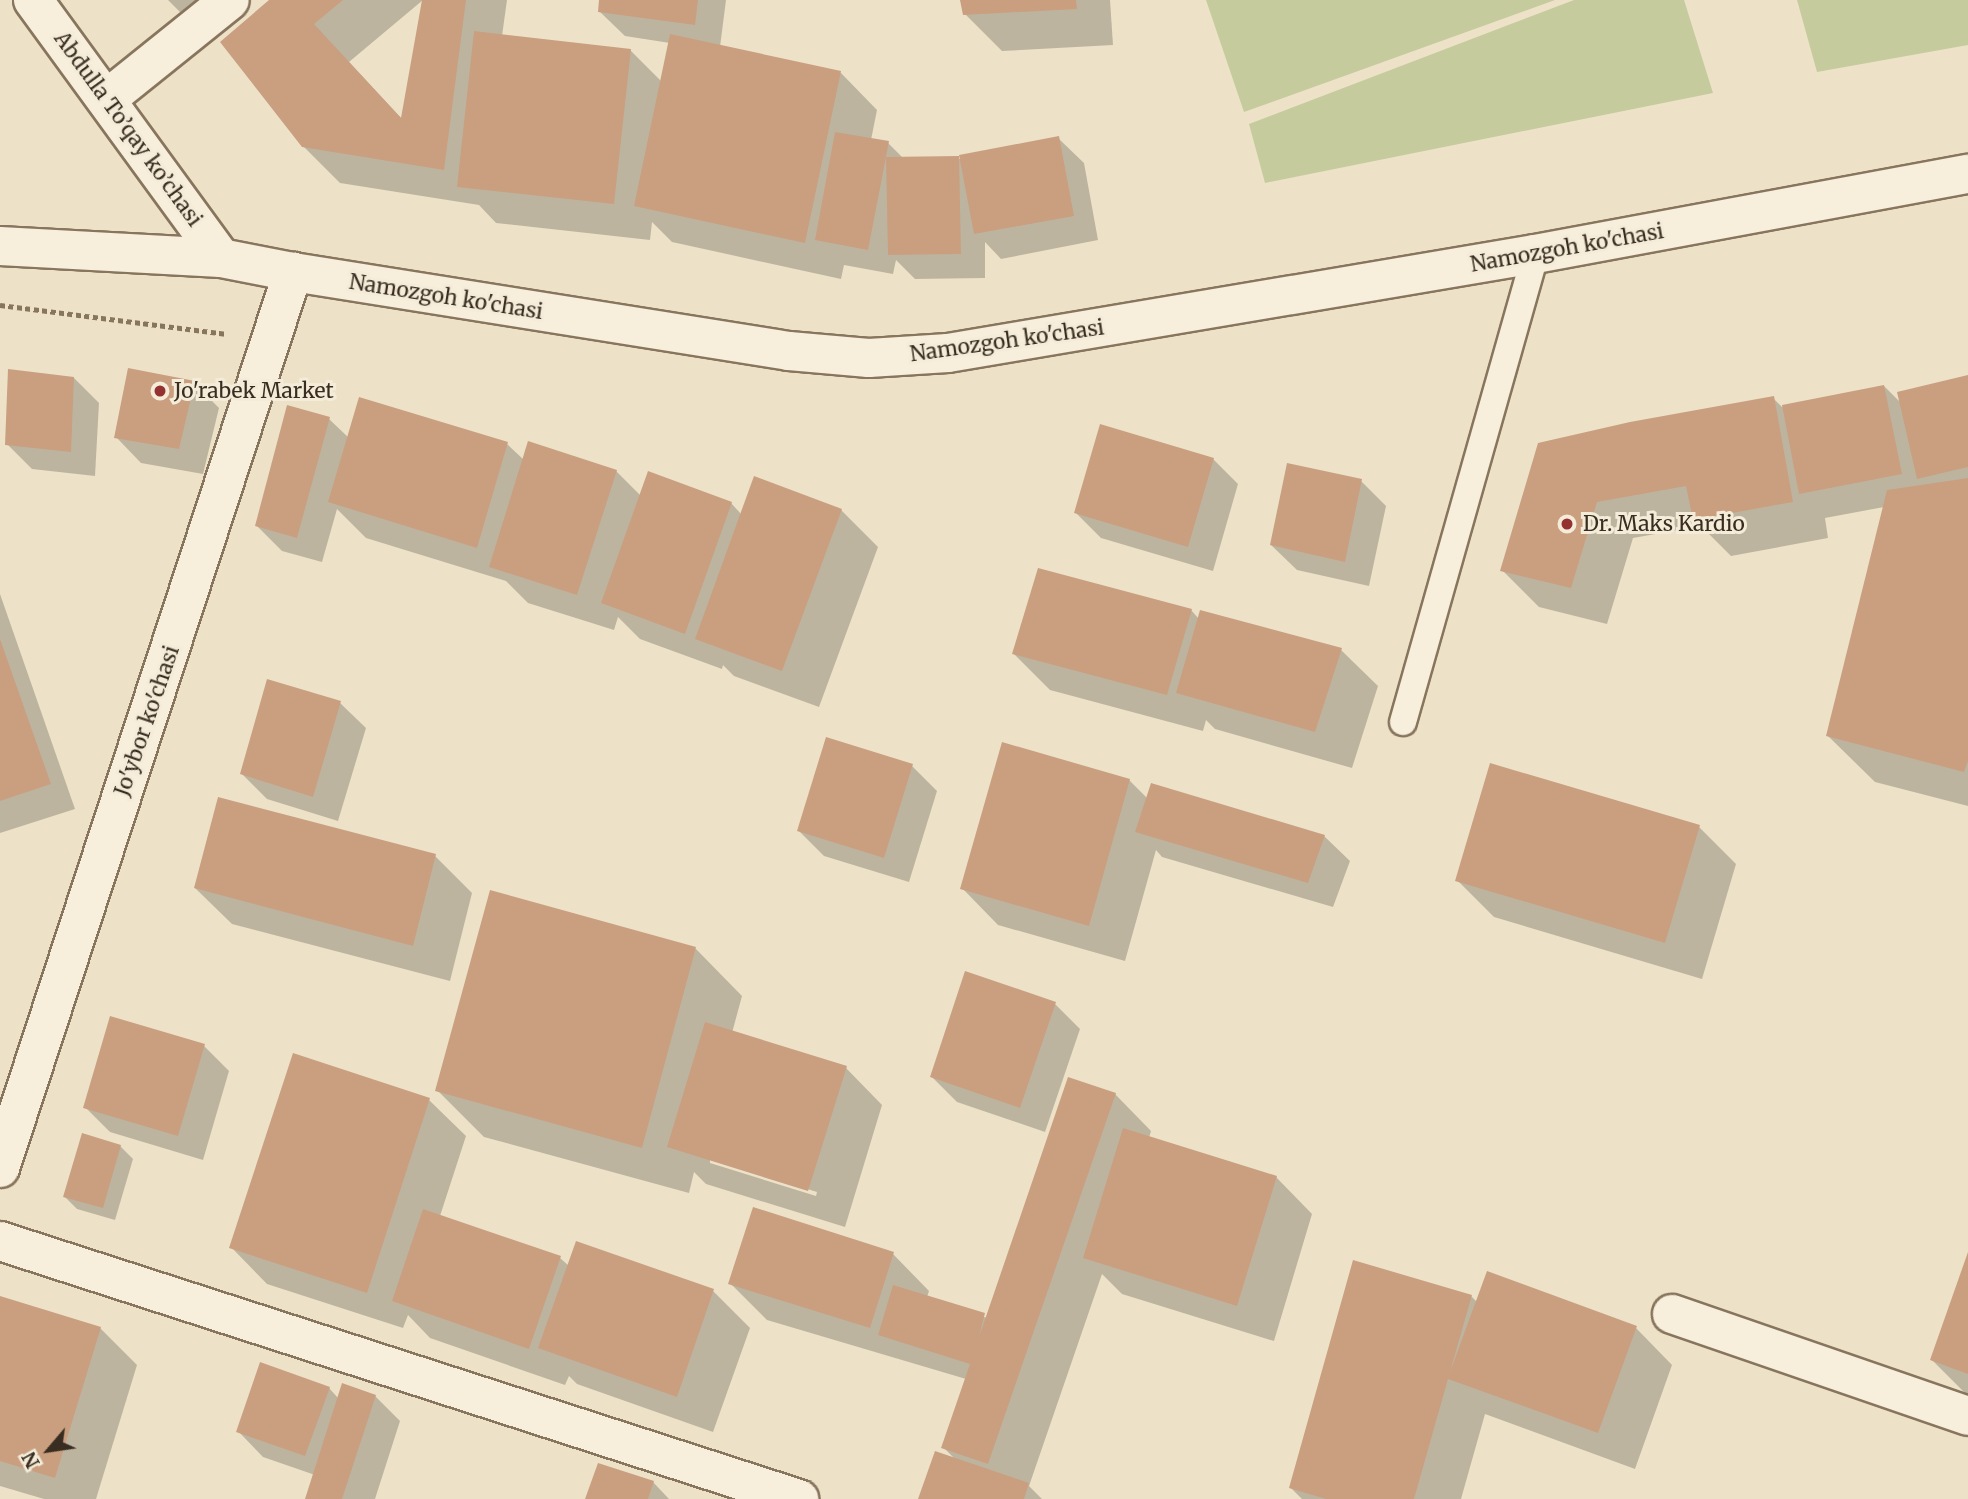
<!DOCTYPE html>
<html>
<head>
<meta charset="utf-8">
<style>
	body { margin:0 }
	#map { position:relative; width:1968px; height:1499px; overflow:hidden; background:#ede2c8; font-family:Merriweather,serif }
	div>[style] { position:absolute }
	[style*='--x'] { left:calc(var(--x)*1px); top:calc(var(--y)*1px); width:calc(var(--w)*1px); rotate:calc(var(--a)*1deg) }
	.green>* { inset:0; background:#c5cb9d }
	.shadow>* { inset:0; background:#0003 }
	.building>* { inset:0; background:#c99f80 }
	.path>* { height:4.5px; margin-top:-2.25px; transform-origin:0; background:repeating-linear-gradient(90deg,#88755e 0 5px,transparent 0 8.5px) }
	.roads { filter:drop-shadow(2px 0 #88755e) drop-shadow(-2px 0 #88755e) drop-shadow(0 2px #88755e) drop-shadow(0 -2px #88755e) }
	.lane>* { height:26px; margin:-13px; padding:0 13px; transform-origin:13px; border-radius:13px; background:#f7efdc }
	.street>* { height:38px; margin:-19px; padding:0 19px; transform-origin:19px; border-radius:19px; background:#f7efdc }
	.secondary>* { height:38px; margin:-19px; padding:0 19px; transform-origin:19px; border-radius:19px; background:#f7efdc }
	.dots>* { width:19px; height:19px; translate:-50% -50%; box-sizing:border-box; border:4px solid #f4ecd8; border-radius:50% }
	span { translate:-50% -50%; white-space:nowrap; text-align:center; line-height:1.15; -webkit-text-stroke:6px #f4ecd8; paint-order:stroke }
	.street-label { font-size:21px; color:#392d21 }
	.poi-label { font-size:21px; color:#392d21 }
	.left { translate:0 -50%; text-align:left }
	.north { position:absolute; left:14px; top:1415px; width:70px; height:70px; -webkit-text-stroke:5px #f4ecd8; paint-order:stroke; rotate:241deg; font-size:19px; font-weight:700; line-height:28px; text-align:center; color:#392d21 }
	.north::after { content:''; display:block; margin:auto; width:24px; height:32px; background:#392d21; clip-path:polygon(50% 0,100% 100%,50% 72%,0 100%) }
</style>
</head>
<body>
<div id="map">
	<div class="green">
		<div style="clip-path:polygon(1206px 0,1555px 0,1244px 112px)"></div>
		<div style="clip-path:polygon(1574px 0,1684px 0,1713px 93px,1265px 183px,1249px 124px)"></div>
		<div style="clip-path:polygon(1797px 0,1968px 0,1968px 45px,1817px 72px)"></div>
	</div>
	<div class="shadow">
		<div style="clip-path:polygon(168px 0,216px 0,189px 21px)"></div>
		<div style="clip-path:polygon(272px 0,423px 0,349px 62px,403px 120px,424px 0,507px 0,502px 36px,630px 50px,662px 82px,670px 43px,625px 36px,599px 11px,601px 0,726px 0,720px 47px,841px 73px,877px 110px,871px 140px,888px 143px,904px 159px,959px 159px,1058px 138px,1084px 163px,1098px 240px,1001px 259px,985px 242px,985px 278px,915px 279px,896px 260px,893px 274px,844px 265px,841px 279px,672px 242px,652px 222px,650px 240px,496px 223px,479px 205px,340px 183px,303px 146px)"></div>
		<div style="clip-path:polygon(962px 0,1110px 0,1113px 45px,1002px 51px,965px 14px)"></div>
		<div style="clip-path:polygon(1968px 377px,1968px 806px,1875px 782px,1828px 736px,1884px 507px,1825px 518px,1828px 538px,1731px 556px,1701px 526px,1633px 538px,1607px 624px,1539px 607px,1502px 570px,1539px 445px,1773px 398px,1782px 407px,1884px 386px,1902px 404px)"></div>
		<div style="clip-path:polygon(74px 378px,99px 403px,95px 476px,32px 469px,7px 444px)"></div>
		<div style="clip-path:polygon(194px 383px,219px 408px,203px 474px,141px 463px,116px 437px)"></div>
		<div style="clip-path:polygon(329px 419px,349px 438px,507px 444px,524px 460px,616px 471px,641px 496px,731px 503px,742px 515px,841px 510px,878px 547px,819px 707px,734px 676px,723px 665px,722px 669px,640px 639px,618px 617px,614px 630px,528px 603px,506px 581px,366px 538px,337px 509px,322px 562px,282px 551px,257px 526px)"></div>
		<div style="clip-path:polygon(1213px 459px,1238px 484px,1213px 571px,1101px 538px,1076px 513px)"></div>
		<div style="clip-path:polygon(1361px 481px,1386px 506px,1369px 586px,1297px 570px,1271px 545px)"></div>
		<div style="clip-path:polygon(0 594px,75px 809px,0 833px)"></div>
		<div style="clip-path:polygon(1191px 610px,1199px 619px,1341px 650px,1378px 686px,1352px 768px,1215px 729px,1206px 720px,1203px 731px,1050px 690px,1014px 654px)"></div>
		<div style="clip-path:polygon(340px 703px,366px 728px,338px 821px,267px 799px,242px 774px)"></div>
		<div style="clip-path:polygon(912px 766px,937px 791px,909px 882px,824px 856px,799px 831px)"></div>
		<div style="clip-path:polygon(1129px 780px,1148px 799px,1324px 836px,1350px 861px,1333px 907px,1162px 857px,1156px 850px,1125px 961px,998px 925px,962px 888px)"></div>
		<div style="clip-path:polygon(1699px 827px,1736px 864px,1702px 979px,1494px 917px,1457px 880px)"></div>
		<div style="clip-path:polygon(435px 856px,472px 893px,450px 981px,232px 924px,195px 888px)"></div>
		<div style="clip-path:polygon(evenodd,491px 893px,696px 949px,742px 996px,732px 1033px,846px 1068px,882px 1105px,845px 1227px,706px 1184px,694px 1172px,689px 1193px,484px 1137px,437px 1090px,491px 893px,710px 1159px,817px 1192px,816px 1196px,710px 1163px,710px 1159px)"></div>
		<div style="clip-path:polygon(1055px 1004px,1080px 1029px,1045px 1132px,957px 1102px,932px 1077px)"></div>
		<div style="clip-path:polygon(204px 1046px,229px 1071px,203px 1160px,110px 1132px,85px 1107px)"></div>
		<div style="clip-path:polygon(1115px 1094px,1151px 1131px,1149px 1138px,1276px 1177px,1312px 1214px,1274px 1341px,1122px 1294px,1102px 1274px,1029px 1486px,1042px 1499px,920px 1499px,955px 1459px,943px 1447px,966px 1379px,767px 1320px,730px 1283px,893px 1254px,929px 1291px,927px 1297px,987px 1318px)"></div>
		<div style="clip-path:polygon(429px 1100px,466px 1136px,440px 1216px,560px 1258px,569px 1266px,713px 1291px,750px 1328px,713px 1432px,577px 1384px,569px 1376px,565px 1385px,430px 1338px,408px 1315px,403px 1328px,267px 1284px,231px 1247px)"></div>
		<div style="clip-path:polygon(120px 1146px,133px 1159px,115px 1220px,77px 1209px,65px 1197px)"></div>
		<div style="clip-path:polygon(1968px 1256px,1968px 1396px,1932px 1360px)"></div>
		<div style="clip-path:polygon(1471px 1296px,1478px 1303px,1636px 1328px,1672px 1365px,1635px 1469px,1485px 1414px,1461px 1499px,1302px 1499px,1291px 1488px)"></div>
		<div style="clip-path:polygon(0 1298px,100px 1328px,137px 1365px,96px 1499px,44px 1499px,0 1486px)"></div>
		<div style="clip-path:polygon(329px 1388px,339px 1399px,375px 1396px,400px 1421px,375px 1499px,307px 1499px,315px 1475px,263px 1457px,238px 1431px)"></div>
		<div style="clip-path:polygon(653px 1482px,669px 1499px,587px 1499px)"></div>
	</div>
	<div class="building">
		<div style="clip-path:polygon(269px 0,343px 0,314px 24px,401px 118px,422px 0,466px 0,444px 170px,302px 147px,220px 42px)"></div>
		<div style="clip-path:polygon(599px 0,698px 0,695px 25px,598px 12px)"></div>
		<div style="clip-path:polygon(960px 0,1076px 0,1077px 9px,963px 15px)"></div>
		<div style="clip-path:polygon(474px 31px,631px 49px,614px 204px,457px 187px)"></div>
		<div style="clip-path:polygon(670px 34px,841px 71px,805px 243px,634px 206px)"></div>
		<div style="clip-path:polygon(835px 132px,889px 141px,886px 157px,959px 156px,961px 254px,888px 255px,886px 157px,868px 250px,815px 240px)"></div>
		<div style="clip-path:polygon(1059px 136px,1074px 216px,974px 234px,959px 155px)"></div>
		<div style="clip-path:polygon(128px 368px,195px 381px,179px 449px,114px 438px)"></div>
		<div style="clip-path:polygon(8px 369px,74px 377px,71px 452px,5px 445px)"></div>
		<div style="clip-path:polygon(1968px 375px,1968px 467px,1917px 479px,1897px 392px)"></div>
		<div style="clip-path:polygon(1884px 385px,1902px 474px,1799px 494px,1782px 405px)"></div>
		<div style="clip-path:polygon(1774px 396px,1793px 502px,1693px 520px,1686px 486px,1597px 502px,1571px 588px,1500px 571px,1538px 443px,1630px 422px)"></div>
		<div style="clip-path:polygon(359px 397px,508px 442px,477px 548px,328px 502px)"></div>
		<div style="clip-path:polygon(287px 405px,330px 417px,297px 538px,255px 526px)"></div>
		<div style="clip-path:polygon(1100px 424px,1214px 458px,1188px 547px,1074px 513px)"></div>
		<div style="clip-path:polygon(528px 441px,617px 470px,577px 595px,489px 567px)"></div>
		<div style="clip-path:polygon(1287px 463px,1362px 479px,1345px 562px,1270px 545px)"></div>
		<div style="clip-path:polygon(648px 471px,732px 502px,685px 634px,601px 603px)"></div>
		<div style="clip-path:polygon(754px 476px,842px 509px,782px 671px,695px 639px)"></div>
		<div style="clip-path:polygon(1968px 478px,1968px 761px,1964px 772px,1826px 736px,1887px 490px)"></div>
		<div style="clip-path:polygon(1038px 568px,1192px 609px,1167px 695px,1012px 654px)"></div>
		<div style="clip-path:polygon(1200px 610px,1342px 648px,1315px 732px,1176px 693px)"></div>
		<div style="clip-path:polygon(0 639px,51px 784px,0 801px)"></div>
		<div style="clip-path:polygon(267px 679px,341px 701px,313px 797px,240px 774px)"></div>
		<div style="clip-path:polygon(826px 737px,913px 764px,884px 858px,797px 831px)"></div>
		<div style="clip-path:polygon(1002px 742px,1130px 779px,1089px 926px,960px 889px)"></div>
		<div style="clip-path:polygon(1490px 763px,1700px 825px,1665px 943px,1455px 881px)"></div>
		<div style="clip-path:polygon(1151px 783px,1325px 835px,1308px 883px,1135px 832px)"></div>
		<div style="clip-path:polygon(218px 797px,436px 854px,413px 946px,194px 888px)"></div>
		<div style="clip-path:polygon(490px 890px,696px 947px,642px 1148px,435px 1091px)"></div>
		<div style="clip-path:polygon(965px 971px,1056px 1002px,1020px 1108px,930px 1077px)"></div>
		<div style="clip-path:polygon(110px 1016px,205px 1044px,178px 1136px,83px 1108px)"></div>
		<div style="clip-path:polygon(705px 1022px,847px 1066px,808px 1191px,667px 1147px)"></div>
		<div style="clip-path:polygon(293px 1053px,430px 1098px,367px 1293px,229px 1248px)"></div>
		<div style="clip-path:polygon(1068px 1077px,1116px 1093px,988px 1464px,941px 1448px,970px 1364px,878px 1335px,893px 1285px,985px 1313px,979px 1337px)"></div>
		<div style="clip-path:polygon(1123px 1128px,1277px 1176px,1237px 1306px,1083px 1258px)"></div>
		<div style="clip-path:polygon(82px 1133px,121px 1145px,103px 1208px,63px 1197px)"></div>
		<div style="clip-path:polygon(753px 1207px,894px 1252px,870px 1328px,728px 1284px)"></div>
		<div style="clip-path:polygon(423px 1209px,561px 1256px,529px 1349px,392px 1301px)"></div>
		<div style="clip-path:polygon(576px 1241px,714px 1289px,677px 1397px,538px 1348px)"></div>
		<div style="clip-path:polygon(1968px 1252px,1968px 1374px,1930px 1360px)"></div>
		<div style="clip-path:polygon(1353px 1260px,1472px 1295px,1450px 1372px,1487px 1271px,1637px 1326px,1598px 1433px,1448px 1379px,1414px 1499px,1326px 1499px,1289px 1488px)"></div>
		<div style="clip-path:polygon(0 1296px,101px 1327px,55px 1478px,0 1461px)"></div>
		<div style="clip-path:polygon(260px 1362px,330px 1387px,305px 1456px,236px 1432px)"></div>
		<div style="clip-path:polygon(342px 1383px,376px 1395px,342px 1499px,305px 1499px)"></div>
		<div style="clip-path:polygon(935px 1451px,1029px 1483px,1024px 1499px,918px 1499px)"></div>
		<div style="clip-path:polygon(598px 1463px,654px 1481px,648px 1499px,585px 1499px)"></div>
	</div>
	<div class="path">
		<div style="--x:0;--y:305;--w:227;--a:7.3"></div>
	</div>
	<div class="roads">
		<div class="lane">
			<div style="--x:1403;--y:722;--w:486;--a:-74.2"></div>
		</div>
		<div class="street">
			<div style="--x:108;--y:98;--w:156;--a:-38.8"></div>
			<div style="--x:0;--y:1168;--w:943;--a:-71.89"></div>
			<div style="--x:0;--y:1241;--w:840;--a:17.9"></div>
			<div style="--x:1672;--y:1314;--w:313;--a:19"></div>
		</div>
		<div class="secondary">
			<div style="--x:33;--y:0;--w:319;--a:53.9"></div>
			<div style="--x:0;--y:246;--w:221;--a:3.1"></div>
			<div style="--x:221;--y:258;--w:73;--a:11"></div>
			<div style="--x:293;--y:272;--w:502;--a:9.05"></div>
			<div style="--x:789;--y:351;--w:80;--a:5"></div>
			<div style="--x:869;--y:358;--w:79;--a:-3.6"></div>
			<div style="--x:948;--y:353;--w:595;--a:-9.57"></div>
			<div style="--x:1535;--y:254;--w:440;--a:-10.5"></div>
		</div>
	</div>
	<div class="dots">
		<div style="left:160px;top:391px;background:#943131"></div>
		<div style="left:1567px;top:524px;background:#943131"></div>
	</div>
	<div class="street-label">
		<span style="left:128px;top:129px;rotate:54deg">Abdulla To’qay ko’chasi</span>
		<span style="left:1567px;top:248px;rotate:-10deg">Namozgoh ko'chasi</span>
		<span style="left:446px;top:297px;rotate:9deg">Namozgoh ko'chasi</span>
		<span style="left:1007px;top:341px;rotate:-8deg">Namozgoh ko'chasi</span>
		<span style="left:147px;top:721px;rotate:-71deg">Jo'ybor ko'chasi</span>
	</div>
	<div class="poi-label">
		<span class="left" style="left:174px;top:391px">Jo'rabek Market</span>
		<span class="left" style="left:1583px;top:524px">Dr. Maks Kardio</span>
	</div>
	<div class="north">N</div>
</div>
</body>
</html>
